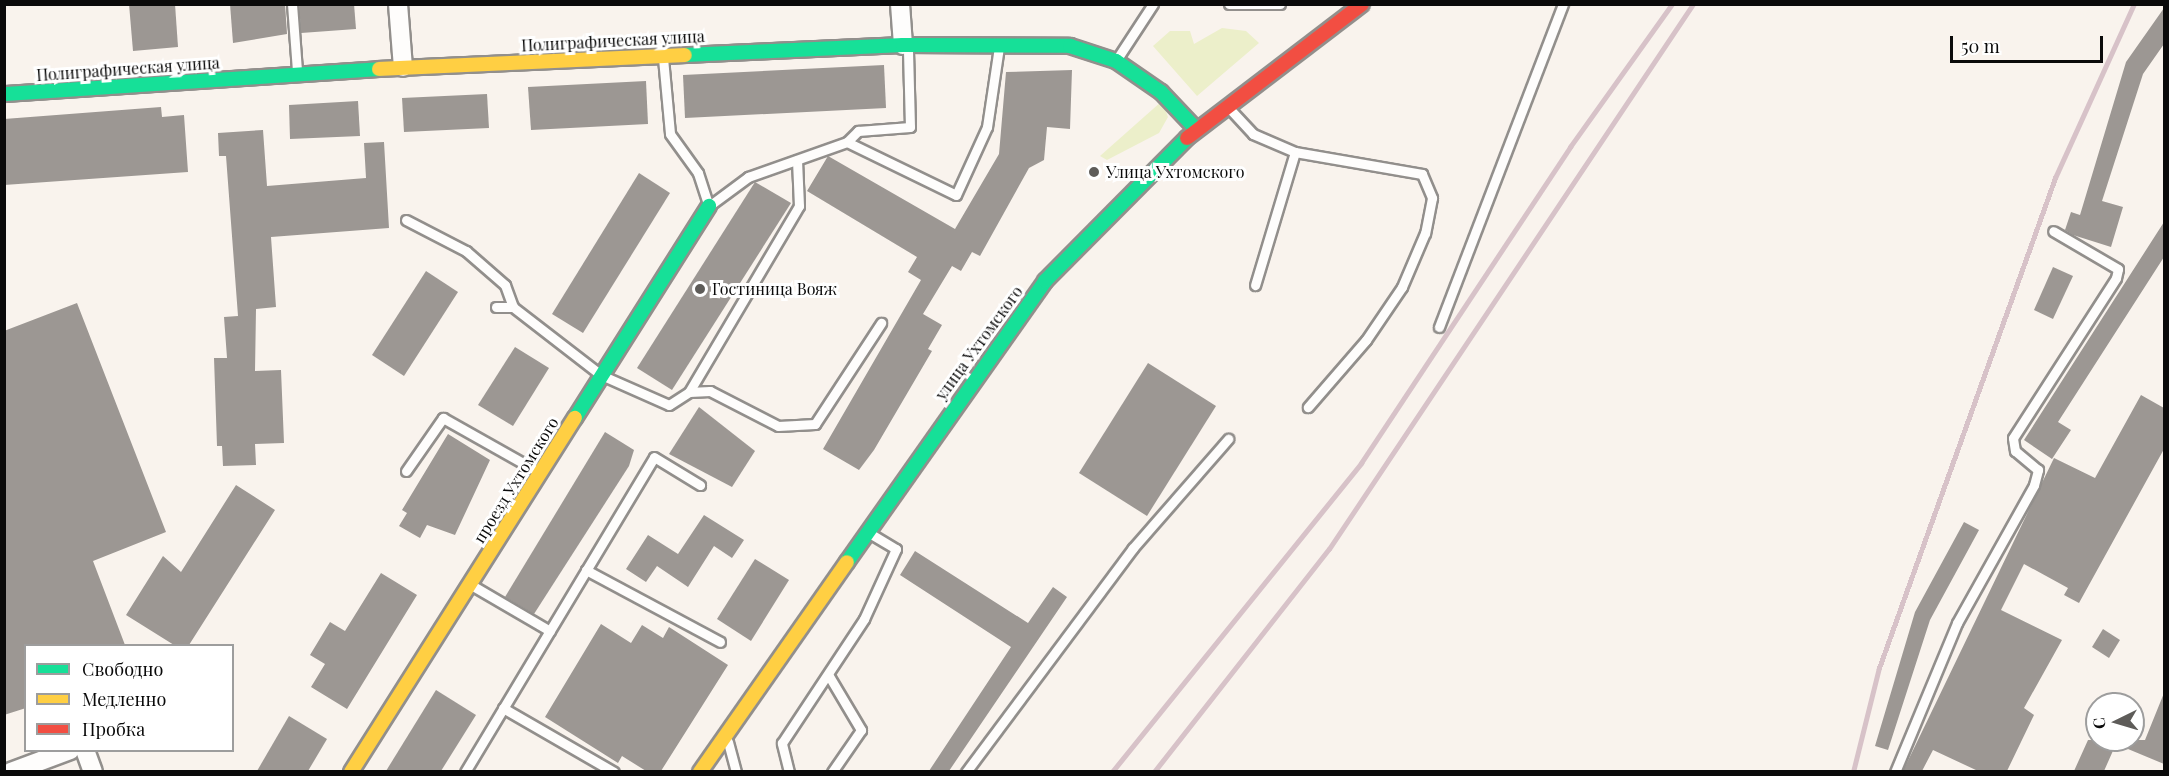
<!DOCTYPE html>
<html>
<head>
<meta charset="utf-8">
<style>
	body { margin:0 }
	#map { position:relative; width:2169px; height:776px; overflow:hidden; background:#f9f3ed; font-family:"Playfair Display",serif }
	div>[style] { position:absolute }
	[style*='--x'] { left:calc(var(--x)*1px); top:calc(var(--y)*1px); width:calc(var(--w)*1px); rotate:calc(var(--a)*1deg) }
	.green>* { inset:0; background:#ecefca }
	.building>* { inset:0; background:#9c9793 }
	.roads { filter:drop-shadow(2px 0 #928f8c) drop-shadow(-2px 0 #928f8c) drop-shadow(0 2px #928f8c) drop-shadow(0 -2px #928f8c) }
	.lane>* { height:9px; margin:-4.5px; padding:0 4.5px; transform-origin:4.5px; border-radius:4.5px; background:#fefdfc }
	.street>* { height:18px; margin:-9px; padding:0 9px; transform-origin:9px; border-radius:9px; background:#fefdfc }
	.fast>* { height:14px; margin:-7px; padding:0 7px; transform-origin:7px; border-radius:7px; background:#16e098 }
	.slow>* { height:14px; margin:-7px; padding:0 7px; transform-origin:7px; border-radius:7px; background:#ffcf43 }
	.jam>* { height:14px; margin:-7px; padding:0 7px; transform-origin:7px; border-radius:7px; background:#f24e42 }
	.rail>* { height:4.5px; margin:-2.25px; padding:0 2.25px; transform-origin:2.25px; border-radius:2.25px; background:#d7c2c8 }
	.dots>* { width:16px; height:16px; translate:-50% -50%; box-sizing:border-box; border:3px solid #fff; border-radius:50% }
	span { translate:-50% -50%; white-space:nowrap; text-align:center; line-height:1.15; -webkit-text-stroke:6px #fff; paint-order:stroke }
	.street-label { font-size:16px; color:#0a0a0a }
	.poi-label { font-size:16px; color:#0a0a0a }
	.left { translate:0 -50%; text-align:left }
	.frame { position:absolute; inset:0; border:6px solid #0a0a0a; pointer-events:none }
	.legend { position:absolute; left:24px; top:644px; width:210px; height:108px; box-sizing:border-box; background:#fff; border:2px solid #9d9d9d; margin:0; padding:8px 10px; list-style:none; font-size:18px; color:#0a0a0a }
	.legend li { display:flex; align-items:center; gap:12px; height:30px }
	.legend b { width:30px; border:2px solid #9d9d9d }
	.north { position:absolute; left:2085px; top:692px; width:60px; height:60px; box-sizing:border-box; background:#fff; border:2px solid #9d9d9d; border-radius:50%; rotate:265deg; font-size:16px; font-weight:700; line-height:24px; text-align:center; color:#0a0a0a }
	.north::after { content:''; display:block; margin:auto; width:21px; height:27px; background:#5e5c59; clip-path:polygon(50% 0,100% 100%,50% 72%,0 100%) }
	.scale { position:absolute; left:1950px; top:36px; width:153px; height:27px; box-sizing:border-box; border:3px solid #0a0a0a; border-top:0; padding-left:8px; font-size:18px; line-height:21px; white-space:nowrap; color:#0a0a0a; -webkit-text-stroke:4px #fff; paint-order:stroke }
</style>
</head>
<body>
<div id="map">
	<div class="green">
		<div style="clip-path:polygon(1222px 28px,1246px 31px,1259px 43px,1197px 96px,1153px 46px,1170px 31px,1190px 31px,1194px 44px)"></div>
		<div style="clip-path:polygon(1162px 101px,1168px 117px,1159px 133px,1107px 160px,1100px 156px)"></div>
	</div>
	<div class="building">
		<div style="clip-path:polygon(129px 4px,175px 4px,178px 47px,133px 51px)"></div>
		<div style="clip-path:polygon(230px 4px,285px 4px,287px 34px,233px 43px)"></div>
		<div style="clip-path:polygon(299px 4px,354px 4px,356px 29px,301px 33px)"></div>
		<div style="clip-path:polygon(2164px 8px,2164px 44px,2143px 74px,2102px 201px,2123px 207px,2111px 247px,2073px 235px,2065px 230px,2071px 212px,2080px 215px,2126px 62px)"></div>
		<div style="clip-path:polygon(884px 65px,886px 108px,685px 118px,683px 75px)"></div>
		<div style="clip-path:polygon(1072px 70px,1070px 129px,1047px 127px,1044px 160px,1029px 168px,980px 256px,972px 252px,961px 271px,952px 266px,923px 314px,942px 325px,928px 349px,932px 351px,874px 450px,859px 470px,823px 449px,921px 280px,908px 272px,917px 257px,807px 191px,828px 156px,955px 229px,999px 154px,1006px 72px)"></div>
		<div style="clip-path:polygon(646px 81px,648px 124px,531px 130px,528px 87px)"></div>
		<div style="clip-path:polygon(487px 94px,489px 128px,404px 132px,402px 98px)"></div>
		<div style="clip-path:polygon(358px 101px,360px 136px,290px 139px,289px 105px)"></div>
		<div style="clip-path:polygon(161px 107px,162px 117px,184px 115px,188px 172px,4px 185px,4px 119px)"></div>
		<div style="clip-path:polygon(263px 130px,267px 186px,366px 178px,364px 143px,384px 142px,389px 228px,271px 237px,276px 307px,256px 309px,255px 371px,281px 370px,284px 443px,255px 444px,256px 465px,223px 466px,222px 446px,217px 446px,214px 358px,227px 358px,224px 317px,238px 316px,226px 156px,219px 156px,218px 133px)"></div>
		<div style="clip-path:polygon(639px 173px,670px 193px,583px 333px,552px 314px)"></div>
		<div style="clip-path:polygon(755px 182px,791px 203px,672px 390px,637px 368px)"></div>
		<div style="clip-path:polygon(2164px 222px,2164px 257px,2058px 422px,2071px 430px,2052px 459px,2024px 440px)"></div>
		<div style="clip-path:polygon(2053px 267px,2073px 276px,2053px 319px,2034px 310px)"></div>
		<div style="clip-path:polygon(426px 271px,458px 292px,404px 376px,372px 355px)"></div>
		<div style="clip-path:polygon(77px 303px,166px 532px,93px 561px,125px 645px,26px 645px,26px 708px,4px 715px,4px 331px)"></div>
		<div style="clip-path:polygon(515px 347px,549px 368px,513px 426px,478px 405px)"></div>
		<div style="clip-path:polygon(1148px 363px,1216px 406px,1147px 516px,1079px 473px)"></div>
		<div style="clip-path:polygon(2141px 395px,2164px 408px,2164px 449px,2079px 603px,2064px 595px,2068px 588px,2024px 564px,2001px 610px,2062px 640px,2024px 708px,2034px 715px,2007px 771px,1978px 771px,1933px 750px,1922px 771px,1903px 771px,2054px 458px,2095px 478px)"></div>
		<div style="clip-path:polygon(699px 407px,755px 451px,732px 487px,669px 454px)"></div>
		<div style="clip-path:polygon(605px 432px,634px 450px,629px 466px,534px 614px,505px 597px)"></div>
		<div style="clip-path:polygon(448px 434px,490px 460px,455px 535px,427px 525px,420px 538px,399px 526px,407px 513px,402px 510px)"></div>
		<div style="clip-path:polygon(236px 485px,275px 510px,189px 645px,174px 645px,126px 615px,163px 556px,181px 572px)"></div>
		<div style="clip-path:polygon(704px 515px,744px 540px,732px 558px,714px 546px,688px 587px,657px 566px,646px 582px,626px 569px,648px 535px,678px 554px)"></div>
		<div style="clip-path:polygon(1964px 522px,1979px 530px,1930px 620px,1888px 750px,1875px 746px,1915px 612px)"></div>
		<div style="clip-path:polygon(915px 551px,1028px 623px,1053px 587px,1067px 597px,949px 771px,929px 771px,1011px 647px,900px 575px)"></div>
		<div style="clip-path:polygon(755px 559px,789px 580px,751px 641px,717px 619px)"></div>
		<div style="clip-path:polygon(381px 573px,417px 595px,347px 709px,311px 687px,325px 664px,310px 655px,330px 622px,345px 631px)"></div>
		<div style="clip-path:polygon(601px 624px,631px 643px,642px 625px,663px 638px,669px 627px,728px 665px,661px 771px,646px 771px,622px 756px,618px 763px,545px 717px)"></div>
		<div style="clip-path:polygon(2103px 629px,2120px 640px,2109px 658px,2092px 647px)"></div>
		<div style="clip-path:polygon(436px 690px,476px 715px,441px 771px,386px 771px)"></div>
		<div style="clip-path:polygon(2164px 693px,2164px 764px,2116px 744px,2104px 771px,2074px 771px,2088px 740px,2145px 740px)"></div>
		<div style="clip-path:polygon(289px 716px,327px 739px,308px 771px,257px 771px)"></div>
	</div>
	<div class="roads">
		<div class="lane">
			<div style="--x:292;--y:4;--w:67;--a:85.7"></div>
			<div style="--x:1229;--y:4;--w:51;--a:0"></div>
			<div style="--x:663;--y:58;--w:76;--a:84.7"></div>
			<div style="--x:670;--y:134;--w:48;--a:54.3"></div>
			<div style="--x:698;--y:173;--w:35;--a:72"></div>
			<div style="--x:709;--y:206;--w:49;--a:-36.6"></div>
			<div style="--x:748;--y:177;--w:105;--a:-19.5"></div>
			<div style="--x:847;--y:142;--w:16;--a:-45"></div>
			<div style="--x:858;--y:131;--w:52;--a:-4.4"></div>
			<div style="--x:910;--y:127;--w:79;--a:-91.5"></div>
			<div style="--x:1117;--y:59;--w:66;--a:-56.8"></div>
			<div style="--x:1228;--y:107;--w:37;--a:47"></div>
			<div style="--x:1253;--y:134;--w:46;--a:23.2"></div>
			<div style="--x:1295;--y:152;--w:139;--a:106.7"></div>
			<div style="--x:847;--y:142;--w:121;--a:25.9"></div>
			<div style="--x:956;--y:195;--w:75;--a:-65.5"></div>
			<div style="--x:987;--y:127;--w:81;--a:-81.5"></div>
			<div style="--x:1295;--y:152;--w:129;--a:9.8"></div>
			<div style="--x:1422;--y:174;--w:26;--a:67"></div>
			<div style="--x:1432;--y:198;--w:36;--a:101"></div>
			<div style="--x:1425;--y:233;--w:59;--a:113.1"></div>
			<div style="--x:1402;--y:287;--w:64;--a:124.2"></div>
			<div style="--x:1366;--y:340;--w:89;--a:130.9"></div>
			<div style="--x:406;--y:220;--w:68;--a:27.3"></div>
			<div style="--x:466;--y:251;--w:52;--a:41.1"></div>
			<div style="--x:505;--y:285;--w:23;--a:70"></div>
			<div style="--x:513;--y:307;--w:111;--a:37.7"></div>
			<div style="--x:601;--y:375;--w:74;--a:23.8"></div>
			<div style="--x:669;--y:405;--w:24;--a:-33"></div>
			<div style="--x:689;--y:392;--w:21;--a:-3"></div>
			<div style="--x:710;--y:391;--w:76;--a:27.2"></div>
			<div style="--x:778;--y:426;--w:37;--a:-3"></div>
			<div style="--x:815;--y:424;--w:121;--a:-56.8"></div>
			<div style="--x:496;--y:307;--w:17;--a:0"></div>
			<div style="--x:1439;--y:327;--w:346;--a:-69"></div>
			<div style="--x:689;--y:392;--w:216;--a:-59.4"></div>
			<div style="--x:799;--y:206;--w:46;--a:-92.5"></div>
			<div style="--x:406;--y:471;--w:65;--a:-55.1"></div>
			<div style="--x:443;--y:418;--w:108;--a:29.4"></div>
			<div style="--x:586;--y:570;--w:152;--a:28.2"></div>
			<div style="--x:473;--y:586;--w:89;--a:30.3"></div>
			<div style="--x:829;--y:676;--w:63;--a:59.3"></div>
			<div style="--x:861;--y:730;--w:51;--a:124.6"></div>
			<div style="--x:503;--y:708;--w:128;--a:30"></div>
			<div style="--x:728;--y:742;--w:31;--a:75"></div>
			<div style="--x:465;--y:772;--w:367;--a:-59"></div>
			<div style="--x:654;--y:457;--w:54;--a:31.3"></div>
			<div style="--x:789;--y:772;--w:30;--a:-104"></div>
			<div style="--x:782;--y:743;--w:149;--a:-56.5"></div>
			<div style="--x:864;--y:619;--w:77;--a:-65.4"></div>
			<div style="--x:896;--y:549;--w:31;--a:-149"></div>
			<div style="--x:966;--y:772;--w:279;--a:-53.3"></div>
			<div style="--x:1133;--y:548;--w:145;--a:-48.9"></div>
			<div style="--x:1895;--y:772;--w:161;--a:-67.4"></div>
			<div style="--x:1957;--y:623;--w:158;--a:-60.8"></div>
			<div style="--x:2034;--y:485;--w:16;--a:-75"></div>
			<div style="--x:2038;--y:470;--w:30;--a:-140"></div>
			<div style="--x:2015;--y:451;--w:13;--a:-99"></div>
			<div style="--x:2013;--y:438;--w:190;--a:-57.2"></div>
			<div style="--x:2116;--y:278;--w:9;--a:-77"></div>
			<div style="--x:2118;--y:269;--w:75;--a:-149.7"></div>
		</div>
		<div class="street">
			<div style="--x:398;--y:4;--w:63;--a:85.5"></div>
			<div style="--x:900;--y:4;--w:41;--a:85.8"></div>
			<div style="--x:85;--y:750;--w:23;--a:70"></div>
			<div style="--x:11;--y:772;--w:63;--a:-20.4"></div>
		</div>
		<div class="fast">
			<div style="--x:685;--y:55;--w:218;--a:-2.6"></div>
			<div style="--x:903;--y:45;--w:167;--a:0.3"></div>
			<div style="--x:1070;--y:46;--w:48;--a:18.1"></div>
			<div style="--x:1116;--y:61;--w:55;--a:34.6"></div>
			<div style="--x:1161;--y:92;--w:51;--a:46.6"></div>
			<div style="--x:4;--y:94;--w:376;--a:-3.8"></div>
			<div style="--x:575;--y:418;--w:251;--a:-57.7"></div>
			<div style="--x:847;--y:562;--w:344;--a:-54.8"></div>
			<div style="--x:1045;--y:281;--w:202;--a:-45.2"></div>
		</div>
		<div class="slow">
			<div style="--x:379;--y:69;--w:306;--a:-2.6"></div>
			<div style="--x:351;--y:772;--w:419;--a:-57.7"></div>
			<div style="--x:700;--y:772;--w:256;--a:-55"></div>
		</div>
		<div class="jam">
			<div style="--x:1187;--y:138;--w:220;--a:-37.4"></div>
		</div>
	</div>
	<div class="rail">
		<div style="--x:1112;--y:772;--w:397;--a:-51.1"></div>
		<div style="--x:1361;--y:463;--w:379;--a:-56.5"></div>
		<div style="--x:1570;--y:147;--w:176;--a:-54.5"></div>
		<div style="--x:1154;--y:772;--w:283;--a:-51.9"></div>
		<div style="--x:1329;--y:549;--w:655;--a:-56.26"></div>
		<div style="--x:1853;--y:772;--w:107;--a:-76"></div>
		<div style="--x:1879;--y:668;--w:521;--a:-70.24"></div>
		<div style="--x:2055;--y:178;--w:191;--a:-65.6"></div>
	</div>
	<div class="dots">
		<div style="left:1094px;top:172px;background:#5e5c59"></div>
		<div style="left:700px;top:289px;background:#5e5c59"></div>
	</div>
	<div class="street-label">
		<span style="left:613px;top:41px;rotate:-3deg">Полиграфическая улица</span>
		<span style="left:128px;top:69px;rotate:-4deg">Полиграфическая улица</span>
		<span style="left:979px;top:343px;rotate:-54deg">улица Ухтомского</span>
		<span style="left:516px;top:480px;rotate:-58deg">проезд Ухтомского</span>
	</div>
	<div class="poi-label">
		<span class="left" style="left:1106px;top:172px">Улица Ухтомского</span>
		<span class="left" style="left:712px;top:289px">Гостиница Вояж</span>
	</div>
	<div class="frame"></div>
	<ul class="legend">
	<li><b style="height:8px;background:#16e098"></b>Свободно</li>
	<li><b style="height:8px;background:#ffcf43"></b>Медленно</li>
	<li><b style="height:8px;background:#f24e42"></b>Пробка</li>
	</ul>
	<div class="north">С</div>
	<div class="scale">50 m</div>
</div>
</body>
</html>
